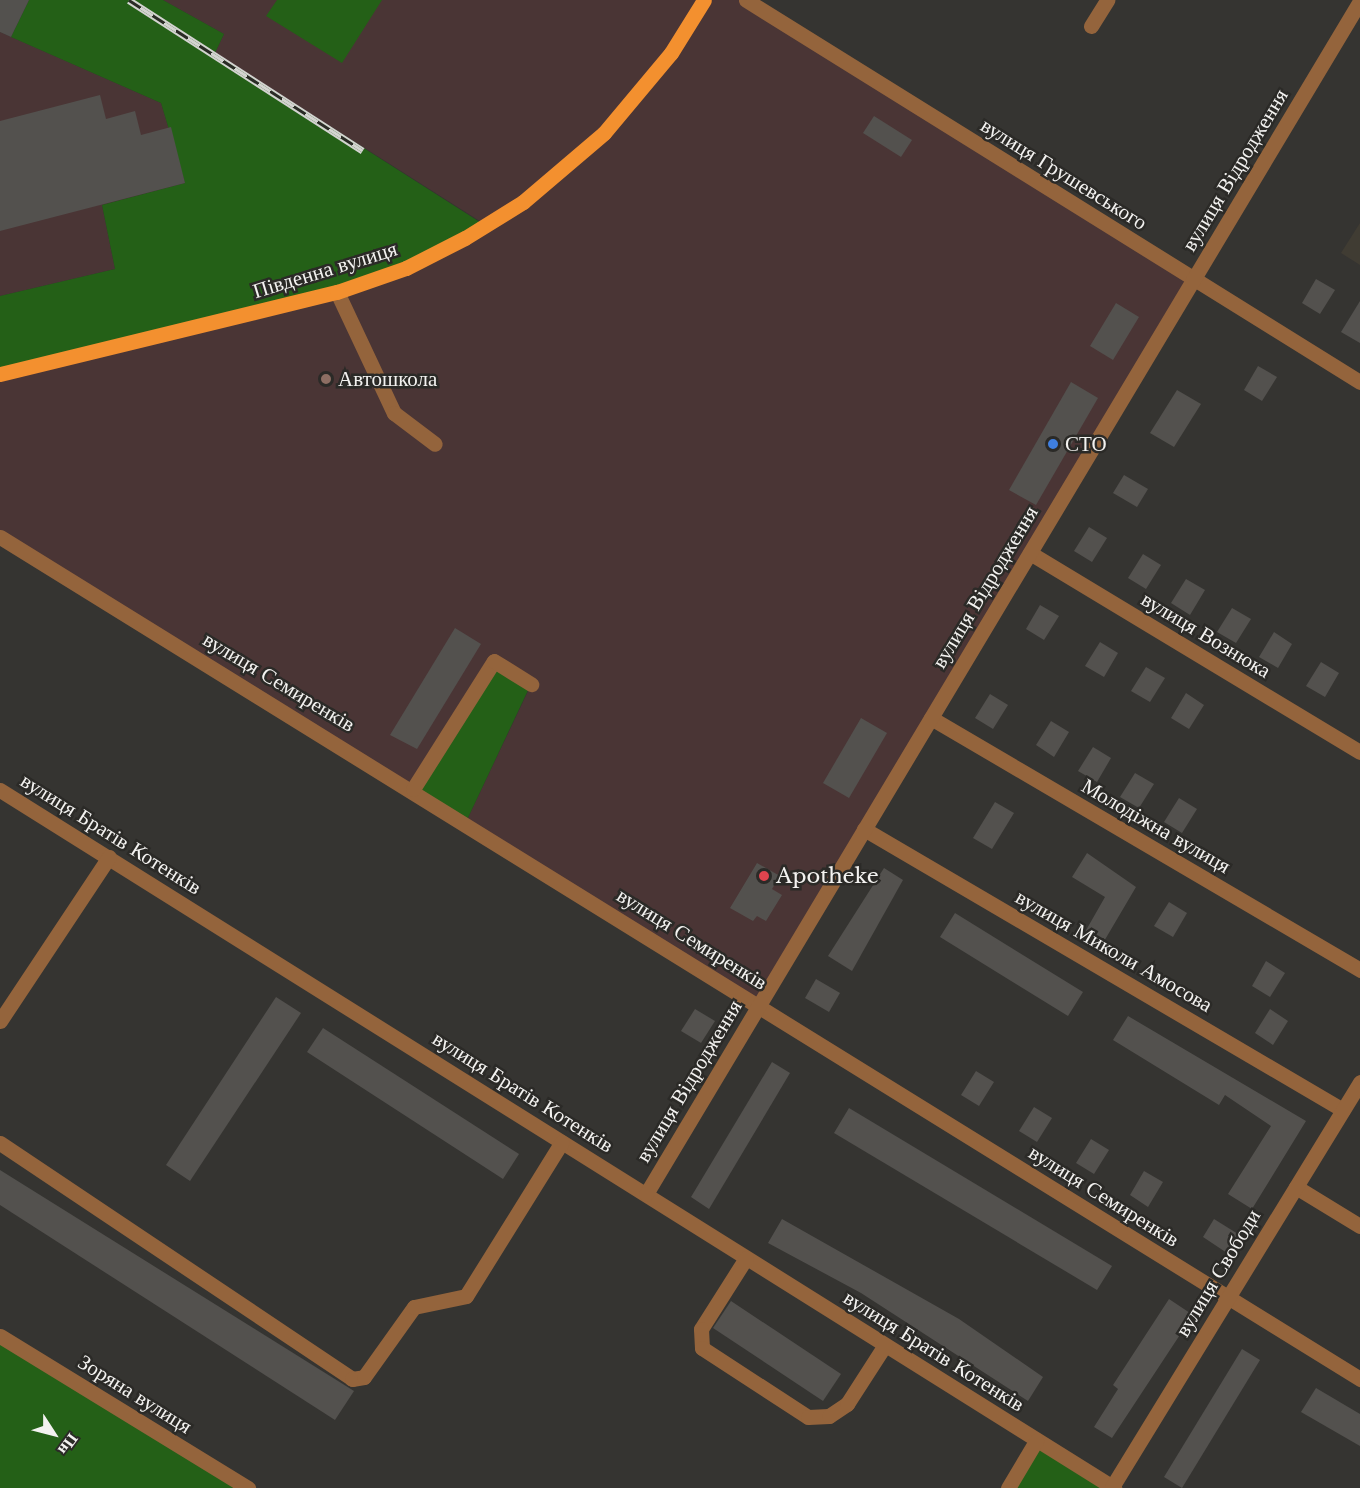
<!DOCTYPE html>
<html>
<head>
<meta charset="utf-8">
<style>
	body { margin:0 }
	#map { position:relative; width:1360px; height:1488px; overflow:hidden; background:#353431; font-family:"Libre Baskerville",serif }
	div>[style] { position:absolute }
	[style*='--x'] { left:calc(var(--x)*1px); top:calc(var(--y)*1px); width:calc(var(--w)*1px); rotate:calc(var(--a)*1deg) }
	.built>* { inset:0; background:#403c33 }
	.industrial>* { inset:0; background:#4a3535 }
	.green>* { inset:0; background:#246017 }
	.building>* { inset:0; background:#53514e }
	.minor>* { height:15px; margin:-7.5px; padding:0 7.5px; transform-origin:7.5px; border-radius:7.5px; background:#94643c }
	.major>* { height:15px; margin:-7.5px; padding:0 7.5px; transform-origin:7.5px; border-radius:7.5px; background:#f3902f }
	.rail>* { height:7px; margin-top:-3.5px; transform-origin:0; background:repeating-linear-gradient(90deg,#2b2a27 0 14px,#d4d3d1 0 28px); box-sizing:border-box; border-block:2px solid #d4d3d1 }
	.dots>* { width:16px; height:16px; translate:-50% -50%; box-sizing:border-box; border:3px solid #2b2a27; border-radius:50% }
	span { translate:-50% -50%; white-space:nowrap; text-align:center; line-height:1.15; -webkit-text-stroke:5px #2b2a27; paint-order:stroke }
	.street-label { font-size:21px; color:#f3f2f0 }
	.poi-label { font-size:21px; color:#f3f2f0 }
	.left { translate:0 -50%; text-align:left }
	.north { position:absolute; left:24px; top:1404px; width:60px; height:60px; -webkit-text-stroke:4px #2b2a27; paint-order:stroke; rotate:126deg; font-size:16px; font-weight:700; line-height:24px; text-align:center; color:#f3f2f0 }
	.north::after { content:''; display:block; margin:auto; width:21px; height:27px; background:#f3f2f0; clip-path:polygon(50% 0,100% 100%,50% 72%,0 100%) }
</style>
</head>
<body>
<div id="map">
	<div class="built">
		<div style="clip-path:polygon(1360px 223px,1360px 265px,1341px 253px)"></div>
	</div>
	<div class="industrial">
		<div style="clip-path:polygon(163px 0,746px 0,1193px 280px,759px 1006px,466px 822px,531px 685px,413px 789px,0 537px,0 374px,486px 225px,215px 53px,224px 34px)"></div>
		<div style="clip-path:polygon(0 32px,161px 103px,185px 183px,102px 205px,115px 269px,0 296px)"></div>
	</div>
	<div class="green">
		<div style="clip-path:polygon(29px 0,163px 0,224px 34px,215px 53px,486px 226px,406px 268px,0 374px,0 296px,115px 269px,102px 205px,185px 183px,161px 103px,11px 37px)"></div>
		<div style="clip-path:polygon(277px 0,382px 0,342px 63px,266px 16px)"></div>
		<div style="clip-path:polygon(494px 661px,531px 684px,466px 822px,413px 789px)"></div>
		<div style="clip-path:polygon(0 1337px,242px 1488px,0 1488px)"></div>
		<div style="clip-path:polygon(1036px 1441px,1114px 1488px,1008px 1488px)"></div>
	</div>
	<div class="building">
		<div style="clip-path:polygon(0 0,29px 0,11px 37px,0 32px)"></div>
		<div style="clip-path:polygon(100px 95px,106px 119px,135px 111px,141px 135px,171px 127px,185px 183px,0 231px,0 121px)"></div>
		<div style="clip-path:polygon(874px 116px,912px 140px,901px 157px,863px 133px)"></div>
		<div style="clip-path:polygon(1316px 279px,1335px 290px,1320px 314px,1302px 303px)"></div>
		<div style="clip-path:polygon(1360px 301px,1360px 343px,1341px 332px)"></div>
		<div style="clip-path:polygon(1116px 303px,1139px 317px,1113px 360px,1090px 346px)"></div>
		<div style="clip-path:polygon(1258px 366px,1277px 377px,1262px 401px,1244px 390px)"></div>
		<div style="clip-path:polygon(1071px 382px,1098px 398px,1036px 505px,1009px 490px)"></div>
		<div style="clip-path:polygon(1177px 390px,1201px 404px,1174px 447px,1150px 433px)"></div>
		<div style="clip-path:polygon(1124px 475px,1148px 489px,1137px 507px,1113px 493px)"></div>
		<div style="clip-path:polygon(1089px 527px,1107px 538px,1092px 562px,1074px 551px)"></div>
		<div style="clip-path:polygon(1143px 554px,1161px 565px,1146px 589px,1128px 578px)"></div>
		<div style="clip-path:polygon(1186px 579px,1205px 590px,1190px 615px,1171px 603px)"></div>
		<div style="clip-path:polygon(1040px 605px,1059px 616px,1044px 640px,1026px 629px)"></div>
		<div style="clip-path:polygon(1232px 608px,1251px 619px,1236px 643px,1217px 632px)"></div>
		<div style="clip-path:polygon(455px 628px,481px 644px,417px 749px,390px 735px)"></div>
		<div style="clip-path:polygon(1274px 632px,1292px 644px,1278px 668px,1259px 657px)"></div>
		<div style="clip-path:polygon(1100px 642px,1118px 653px,1104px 677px,1085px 666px)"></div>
		<div style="clip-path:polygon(1321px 662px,1339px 673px,1325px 697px,1306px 686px)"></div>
		<div style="clip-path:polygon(1146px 667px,1165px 678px,1150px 702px,1131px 691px)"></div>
		<div style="clip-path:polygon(1186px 693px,1204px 705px,1189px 729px,1171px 718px)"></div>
		<div style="clip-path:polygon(990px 694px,1008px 705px,993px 729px,975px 718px)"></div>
		<div style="clip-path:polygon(861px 718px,887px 733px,849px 798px,823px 783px)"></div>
		<div style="clip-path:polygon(1051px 721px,1069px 732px,1054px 757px,1036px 745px)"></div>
		<div style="clip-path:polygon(1093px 747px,1111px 758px,1097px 782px,1078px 771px)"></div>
		<div style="clip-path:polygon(1135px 773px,1154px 784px,1139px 808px,1120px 797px)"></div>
		<div style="clip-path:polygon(1179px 798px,1197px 809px,1182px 833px,1164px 822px)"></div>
		<div style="clip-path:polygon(995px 802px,1014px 813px,992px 849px,973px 838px)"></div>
		<div style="clip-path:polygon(1087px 853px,1136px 887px,1103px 943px,1085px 932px,1105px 897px,1072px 877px)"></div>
		<div style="clip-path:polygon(757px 863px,780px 876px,772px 889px,782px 895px,766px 921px,757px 916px,753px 921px,730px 908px)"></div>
		<div style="clip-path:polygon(884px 868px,903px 880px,852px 971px,828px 956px)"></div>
		<div style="clip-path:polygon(1169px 902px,1187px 913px,1173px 937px,1154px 926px)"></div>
		<div style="clip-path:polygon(955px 913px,1083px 992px,1068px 1016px,940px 937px)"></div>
		<div style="clip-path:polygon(1266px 961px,1285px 973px,1270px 997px,1252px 986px)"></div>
		<div style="clip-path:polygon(816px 979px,840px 993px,829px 1012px,805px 998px)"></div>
		<div style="clip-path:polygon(276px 997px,301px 1013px,190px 1181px,166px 1165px)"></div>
		<div style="clip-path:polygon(695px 1009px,715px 1021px,701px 1043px,681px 1031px)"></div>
		<div style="clip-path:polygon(1270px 1009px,1288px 1021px,1273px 1045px,1255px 1033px)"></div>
		<div style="clip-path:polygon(1128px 1016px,1306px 1121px,1252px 1209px,1228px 1194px,1271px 1126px,1225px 1095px,1219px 1105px,1113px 1040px)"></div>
		<div style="clip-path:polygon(323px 1028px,519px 1154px,503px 1179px,307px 1052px)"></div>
		<div style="clip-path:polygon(772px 1062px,790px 1073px,709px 1209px,691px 1197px)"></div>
		<div style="clip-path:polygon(976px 1071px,994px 1082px,979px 1106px,961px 1095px)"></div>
		<div style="clip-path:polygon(1034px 1107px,1052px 1118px,1037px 1142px,1019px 1131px)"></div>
		<div style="clip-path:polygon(849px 1108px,1112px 1266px,1097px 1290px,834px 1133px)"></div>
		<div style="clip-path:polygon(1091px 1139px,1109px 1150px,1094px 1174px,1076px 1163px)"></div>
		<div style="clip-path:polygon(0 1170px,354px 1391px,335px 1420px,0 1205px)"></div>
		<div style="clip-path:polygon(1144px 1171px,1163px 1182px,1148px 1207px,1130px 1195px)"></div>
		<div style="clip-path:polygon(782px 1219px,959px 1319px,1043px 1377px,1028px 1401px,861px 1293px,768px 1243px)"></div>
		<div style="clip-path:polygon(1214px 1219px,1238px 1234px,1227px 1253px,1203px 1237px)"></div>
		<div style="clip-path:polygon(1169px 1299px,1193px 1315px,1112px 1438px,1094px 1427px,1118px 1389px,1113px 1385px)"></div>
		<div style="clip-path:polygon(731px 1301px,841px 1374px,823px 1401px,713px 1328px)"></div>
		<div style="clip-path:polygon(1242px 1349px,1260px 1360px,1182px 1488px,1164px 1477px)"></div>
		<div style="clip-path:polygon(1316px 1388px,1360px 1414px,1360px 1446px,1301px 1412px)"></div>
	</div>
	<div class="minor">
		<div style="--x:746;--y:0;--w:723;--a:31.89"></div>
		<div style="--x:1091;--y:26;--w:31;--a:-58"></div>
		<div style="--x:337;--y:292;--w:134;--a:64.8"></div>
		<div style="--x:394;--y:413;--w:51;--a:37.1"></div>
		<div style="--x:0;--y:537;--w:1600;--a:31.76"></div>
		<div style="--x:1030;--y:553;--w:385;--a:31.1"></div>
		<div style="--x:931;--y:718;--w:498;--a:30.4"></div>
		<div style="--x:413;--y:789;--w:151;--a:-57.7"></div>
		<div style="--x:494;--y:661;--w:44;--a:31.9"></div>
		<div style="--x:0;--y:790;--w:1315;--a:32.07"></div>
		<div style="--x:864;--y:829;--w:555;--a:30.4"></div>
		<div style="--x:0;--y:1021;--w:197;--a:-56.4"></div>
		<div style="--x:0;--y:1143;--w:424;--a:33.8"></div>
		<div style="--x:352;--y:1379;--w:12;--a:-9"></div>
		<div style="--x:364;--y:1377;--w:86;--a:-54.5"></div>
		<div style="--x:414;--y:1307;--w:53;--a:-11.9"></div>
		<div style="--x:466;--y:1296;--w:181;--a:-58.1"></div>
		<div style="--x:1296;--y:1187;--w:75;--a:31.4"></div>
		<div style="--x:646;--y:1194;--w:1390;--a:-59.1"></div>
		<div style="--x:746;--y:1258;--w:84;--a:122.4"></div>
		<div style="--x:701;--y:1329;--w:19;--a:87"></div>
		<div style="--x:702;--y:1348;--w:126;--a:33.1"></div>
		<div style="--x:808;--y:1417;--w:21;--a:-3"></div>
		<div style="--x:829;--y:1416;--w:22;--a:-34"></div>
		<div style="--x:847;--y:1404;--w:70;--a:-57.2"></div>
		<div style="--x:0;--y:1336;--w:291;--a:31.5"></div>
		<div style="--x:1112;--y:1487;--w:475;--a:-58.5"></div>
		<div style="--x:1008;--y:1488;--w:55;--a:-59.2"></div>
	</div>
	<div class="major">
		<div style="--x:0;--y:374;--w:347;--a:-13.7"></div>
		<div style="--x:337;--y:292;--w:73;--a:-19.2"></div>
		<div style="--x:406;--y:268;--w:66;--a:-27"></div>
		<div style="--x:465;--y:238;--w:68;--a:-31.8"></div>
		<div style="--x:523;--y:202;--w:106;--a:-40.4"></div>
		<div style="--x:604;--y:133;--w:104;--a:-50.1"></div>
		<div style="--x:671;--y:53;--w:62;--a:-58.1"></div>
	</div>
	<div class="rail">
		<div style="--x:129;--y:0;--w:278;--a:32.8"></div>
	</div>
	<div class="dots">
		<div style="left:326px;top:379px;background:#8d6e63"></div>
		<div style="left:1053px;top:444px;background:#3f7fe0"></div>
		<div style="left:764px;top:876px;background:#e0444e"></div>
	</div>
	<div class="street-label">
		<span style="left:1235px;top:170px;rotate:-59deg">вулиця Відродження</span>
		<span style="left:1064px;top:174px;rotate:32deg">вулиця Грушевського</span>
		<span style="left:325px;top:270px;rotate:-17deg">Південна вулиця</span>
		<span style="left:985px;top:587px;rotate:-59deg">вулиця Відродження</span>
		<span style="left:1206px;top:635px;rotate:31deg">вулиця Вознюка</span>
		<span style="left:279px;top:682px;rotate:31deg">вулиця Семиренків</span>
		<span style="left:1156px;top:826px;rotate:30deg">Молодіжна вулиця</span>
		<span style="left:111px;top:834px;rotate:32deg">вулиця Братів Котенків</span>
		<span style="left:692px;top:939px;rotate:32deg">вулиця Семиренків</span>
		<span style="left:1114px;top:951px;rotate:30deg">вулиця Миколи Амосова</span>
		<span style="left:689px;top:1081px;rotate:-59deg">вулиця Відродження</span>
		<span style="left:523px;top:1092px;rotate:32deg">вулиця Братів Котенків</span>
		<span style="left:1104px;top:1196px;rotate:32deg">вулиця Семиренків</span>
		<span style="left:1218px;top:1273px;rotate:-59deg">вулиця Свободи</span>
		<span style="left:934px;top:1351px;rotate:32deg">вулиця Братів Котенків</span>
		<span style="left:135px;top:1394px;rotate:32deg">Зоряна вулиця</span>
	</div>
	<div class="poi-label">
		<span class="left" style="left:338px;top:379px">Автошкола</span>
		<span class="left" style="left:1065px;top:444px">СТО</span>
		<span class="left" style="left:776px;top:876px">Apotheke</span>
	</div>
	<div class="north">Пн</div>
</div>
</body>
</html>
